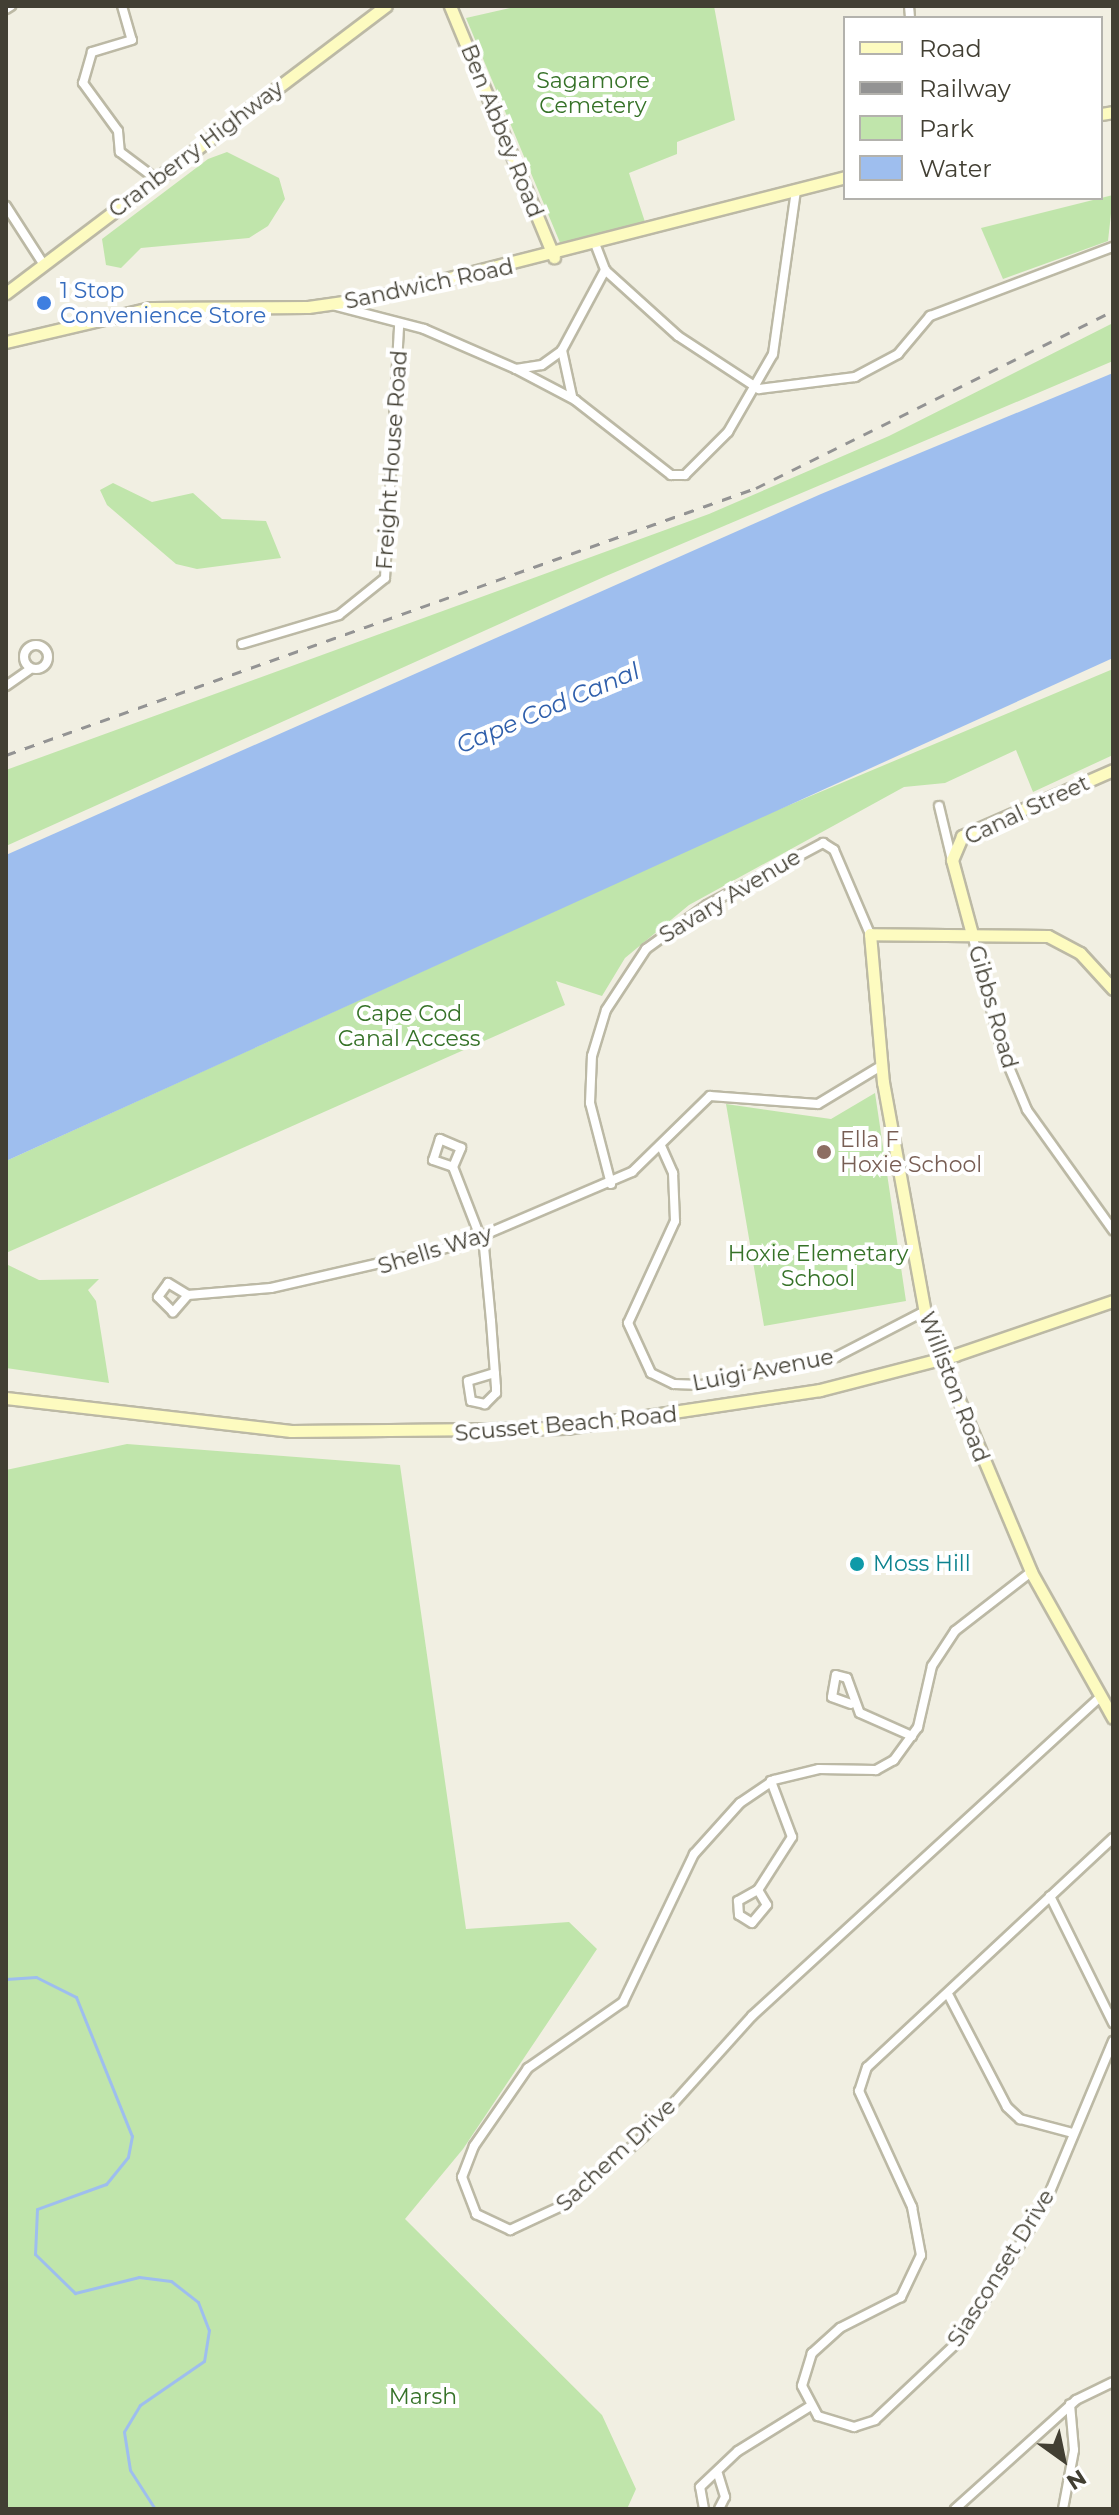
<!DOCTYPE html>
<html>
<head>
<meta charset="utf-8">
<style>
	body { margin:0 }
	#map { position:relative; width:1119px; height:2515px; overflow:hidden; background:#f1efe2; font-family:Montserrat,sans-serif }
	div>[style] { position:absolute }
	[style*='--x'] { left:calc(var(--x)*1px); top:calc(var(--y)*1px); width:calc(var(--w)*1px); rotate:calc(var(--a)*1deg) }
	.green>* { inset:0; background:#c0e5ab }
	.water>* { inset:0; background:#9ebeee }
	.stream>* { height:3px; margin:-1.5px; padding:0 1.5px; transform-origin:1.5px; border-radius:1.5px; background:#9ebeee }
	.roads { filter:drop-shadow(2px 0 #bcb9a5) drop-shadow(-2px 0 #bcb9a5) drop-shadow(0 2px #bcb9a5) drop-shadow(0 -2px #bcb9a5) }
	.street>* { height:8px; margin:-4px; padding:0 4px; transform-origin:4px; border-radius:4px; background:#fff }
	.street>.ring { margin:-4px; padding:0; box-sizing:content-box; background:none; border:8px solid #fff; border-radius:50% }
	.secondary>* { height:11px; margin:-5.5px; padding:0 5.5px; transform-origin:5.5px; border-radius:5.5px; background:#fdfbc0 }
	.rail>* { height:3px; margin-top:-1.5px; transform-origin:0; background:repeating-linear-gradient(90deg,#939393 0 10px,transparent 0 20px) }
	.dots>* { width:22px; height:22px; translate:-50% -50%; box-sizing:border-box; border:4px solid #fff; border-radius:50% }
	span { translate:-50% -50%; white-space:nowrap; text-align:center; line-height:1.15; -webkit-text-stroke:8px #fff; paint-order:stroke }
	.park-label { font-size:22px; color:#367228 }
	.street-label { font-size:22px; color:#423f33 }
	.shop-label { font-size:22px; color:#366cbe }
	.left { translate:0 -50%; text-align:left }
	.education-label { font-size:22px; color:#785e54 }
	.culture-label { font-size:22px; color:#0d838f }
	.water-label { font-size:24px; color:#2f5fab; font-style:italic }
	.frame { position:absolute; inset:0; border:8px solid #423f33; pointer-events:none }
	.legend { position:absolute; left:843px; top:16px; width:260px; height:184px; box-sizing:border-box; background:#fff; border:2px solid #b3b2ad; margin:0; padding:10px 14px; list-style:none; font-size:24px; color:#423f33 }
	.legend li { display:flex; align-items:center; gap:16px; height:40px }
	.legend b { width:40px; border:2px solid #b3b2ad }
	.north { position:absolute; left:1023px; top:2419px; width:80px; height:80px; -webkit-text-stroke:6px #fff; paint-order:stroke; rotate:147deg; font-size:22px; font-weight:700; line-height:32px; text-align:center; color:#423f33 }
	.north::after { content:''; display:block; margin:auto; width:28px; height:36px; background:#423f33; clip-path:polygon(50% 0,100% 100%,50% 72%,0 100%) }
</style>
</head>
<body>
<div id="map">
	<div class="green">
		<div style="clip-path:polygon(519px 6px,714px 6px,735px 120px,677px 142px,677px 154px,629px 173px,645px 222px,561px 245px,466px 18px)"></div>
		<div style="clip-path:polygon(227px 152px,279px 178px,285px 199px,268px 226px,249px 238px,141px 248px,121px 268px,106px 265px,102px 239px,208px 159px)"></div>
		<div style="clip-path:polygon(1113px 195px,1108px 241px,1003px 279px,981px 228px)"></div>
		<div style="clip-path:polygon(1113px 323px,1113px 361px,606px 576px,6px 846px,6px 770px,709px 514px,889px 436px)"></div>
		<div style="clip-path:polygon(113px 483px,152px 502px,193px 493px,222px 519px,266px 521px,281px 558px,197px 569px,176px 564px,107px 505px,100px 490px)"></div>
		<div style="clip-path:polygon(1113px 669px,1113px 755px,1033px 792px,1016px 750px,945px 783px,904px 787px,689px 905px,625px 958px,602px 996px,556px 981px,565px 1005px,6px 1253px,6px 1161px,763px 816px)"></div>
		<div style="clip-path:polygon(875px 1093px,906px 1301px,764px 1326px,726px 1104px,831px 1119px)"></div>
		<div style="clip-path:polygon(6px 1264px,39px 1280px,99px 1279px,88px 1290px,96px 1301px,109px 1383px,6px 1368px)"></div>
		<div style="clip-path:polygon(127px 1444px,400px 1465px,466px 1929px,569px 1922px,597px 1949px,463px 2149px,405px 2219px,602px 2415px,636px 2489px,627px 2509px,6px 2509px,6px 1470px)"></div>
	</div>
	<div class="water">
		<div style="clip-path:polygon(1113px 373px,1113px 658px,6px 1161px,6px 855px,821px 494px)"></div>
	</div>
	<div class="stream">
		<div style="--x:6;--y:1979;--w:30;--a:-4"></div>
		<div style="--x:36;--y:1977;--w:45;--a:26.6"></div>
		<div style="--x:76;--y:1997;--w:150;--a:68.1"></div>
		<div style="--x:132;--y:2136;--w:21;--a:101"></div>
		<div style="--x:128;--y:2157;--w:35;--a:129"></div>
		<div style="--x:106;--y:2184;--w:73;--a:160.1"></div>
		<div style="--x:37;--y:2209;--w:45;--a:92.5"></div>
		<div style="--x:35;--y:2254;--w:56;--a:44.3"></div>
		<div style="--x:75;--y:2293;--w:66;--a:-14"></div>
		<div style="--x:139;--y:2277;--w:32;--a:7"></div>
		<div style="--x:171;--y:2281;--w:34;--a:38"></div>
		<div style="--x:198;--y:2302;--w:30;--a:69"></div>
		<div style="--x:209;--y:2330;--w:31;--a:99"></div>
		<div style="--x:204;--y:2361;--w:78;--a:145.5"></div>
		<div style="--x:140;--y:2405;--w:31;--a:121"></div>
		<div style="--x:124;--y:2432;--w:38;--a:81"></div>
		<div style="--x:130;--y:2470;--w:46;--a:57.3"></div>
	</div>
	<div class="roads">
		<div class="street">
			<div style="--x:122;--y:6;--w:35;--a:74"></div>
			<div style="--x:132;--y:40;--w:42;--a:163.3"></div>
			<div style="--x:92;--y:52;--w:32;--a:106"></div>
			<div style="--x:83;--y:83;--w:59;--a:53.9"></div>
			<div style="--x:118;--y:131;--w:21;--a:85"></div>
			<div style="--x:120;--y:152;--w:45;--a:36.9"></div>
			<div style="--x:909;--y:6;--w:12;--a:85"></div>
			<div style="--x:6;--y:9;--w:6;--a:-31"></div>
			<div style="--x:6;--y:206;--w:70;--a:57.2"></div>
			<div style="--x:596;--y:246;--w:26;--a:69"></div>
			<div style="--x:605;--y:270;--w:98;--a:42.1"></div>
			<div style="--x:678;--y:336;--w:97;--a:33.2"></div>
			<div style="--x:759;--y:389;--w:97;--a:-7.1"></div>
			<div style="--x:855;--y:377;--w:49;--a:-28.1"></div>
			<div style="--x:898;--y:354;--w:50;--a:-49.9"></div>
			<div style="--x:930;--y:316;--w:196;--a:-20.7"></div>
			<div style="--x:332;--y:305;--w:95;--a:14.6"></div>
			<div style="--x:424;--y:329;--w:100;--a:23.5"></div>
			<div style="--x:516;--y:369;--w:67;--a:27.7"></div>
			<div style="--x:575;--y:400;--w:122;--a:38"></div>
			<div style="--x:671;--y:475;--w:14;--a:0"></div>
			<div style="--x:685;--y:475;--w:61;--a:-45"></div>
			<div style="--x:728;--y:432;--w:90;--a:-60"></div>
			<div style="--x:773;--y:354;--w:166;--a:-82"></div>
			<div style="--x:516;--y:369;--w:26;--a:-9"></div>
			<div style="--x:542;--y:365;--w:24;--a:-36"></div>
			<div style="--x:572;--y:396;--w:47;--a:-102.3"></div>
			<div style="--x:562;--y:350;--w:91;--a:-61.7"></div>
			<div style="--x:242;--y:644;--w:101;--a:-16.6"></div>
			<div style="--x:339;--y:615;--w:59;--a:-38.8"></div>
			<div style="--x:385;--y:578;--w:254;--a:-86.8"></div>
			<div class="ring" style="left:24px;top:645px;width:16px;height:16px"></div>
			<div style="--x:6;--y:686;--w:28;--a:-35"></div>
			<div style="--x:939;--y:806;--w:56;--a:76.5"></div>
			<div style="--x:972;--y:934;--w:118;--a:75.7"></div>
			<div style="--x:1001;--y:1048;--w:67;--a:67.2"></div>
			<div style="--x:1027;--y:1110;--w:148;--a:54.4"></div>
			<div style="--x:661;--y:1146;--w:30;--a:66"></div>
			<div style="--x:673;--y:1173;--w:48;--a:87.6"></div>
			<div style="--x:675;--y:1221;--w:112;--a:114.7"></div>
			<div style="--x:628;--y:1323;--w:55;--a:65.3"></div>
			<div style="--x:651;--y:1373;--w:25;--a:26"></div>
			<div style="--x:674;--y:1384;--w:28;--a:2"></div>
			<div style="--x:702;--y:1385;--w:137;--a:-11.8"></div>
			<div style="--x:836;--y:1357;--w:98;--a:-27.3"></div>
			<div style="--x:453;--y:1167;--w:21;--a:-67"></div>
			<div style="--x:461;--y:1148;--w:23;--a:-157"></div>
			<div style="--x:440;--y:1139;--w:22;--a:108"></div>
			<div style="--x:433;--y:1160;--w:21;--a:19"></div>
			<div style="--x:453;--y:1167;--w:86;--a:68.8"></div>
			<div style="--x:484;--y:1247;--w:74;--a:84.6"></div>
			<div style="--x:491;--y:1321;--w:66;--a:85.7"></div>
			<div style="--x:496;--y:1387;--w:6;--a:90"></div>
			<div style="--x:496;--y:1393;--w:16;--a:135"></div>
			<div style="--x:485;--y:1404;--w:14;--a:-168"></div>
			<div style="--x:471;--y:1401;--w:20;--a:-99"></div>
			<div style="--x:468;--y:1381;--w:28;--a:-17"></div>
			<div style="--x:611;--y:1184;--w:84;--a:-104.5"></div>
			<div style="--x:590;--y:1103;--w:47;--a:-87.6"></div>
			<div style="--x:592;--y:1056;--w:48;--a:-73.1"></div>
			<div style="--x:606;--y:1010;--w:73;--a:-56.7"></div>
			<div style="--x:646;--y:949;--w:75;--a:-35.8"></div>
			<div style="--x:707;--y:905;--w:132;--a:-28.1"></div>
			<div style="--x:823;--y:843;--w:13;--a:32"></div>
			<div style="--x:834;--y:850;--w:91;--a:66.8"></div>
			<div style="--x:188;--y:1295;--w:23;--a:131"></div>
			<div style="--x:173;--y:1312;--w:21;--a:-135"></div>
			<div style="--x:158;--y:1297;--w:17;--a:-54"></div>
			<div style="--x:168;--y:1283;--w:23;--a:31"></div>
			<div style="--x:188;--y:1295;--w:83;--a:-4.8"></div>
			<div style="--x:271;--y:1288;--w:197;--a:-12.9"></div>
			<div style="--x:463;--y:1244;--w:184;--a:-23.1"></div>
			<div style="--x:632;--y:1172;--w:109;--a:-44.3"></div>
			<div style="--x:710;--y:1096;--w:108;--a:4.2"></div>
			<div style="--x:818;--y:1104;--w:74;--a:-31.1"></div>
			<div style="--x:1031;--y:1572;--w:96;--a:142.2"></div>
			<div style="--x:955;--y:1631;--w:42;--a:123.3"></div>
			<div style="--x:932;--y:1666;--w:63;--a:102.9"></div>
			<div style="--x:918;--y:1727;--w:41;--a:126"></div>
			<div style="--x:894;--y:1760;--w:21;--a:151"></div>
			<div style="--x:876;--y:1770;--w:57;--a:-179"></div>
			<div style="--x:819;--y:1769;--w:46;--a:166.3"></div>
			<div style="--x:774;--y:1780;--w:41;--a:145.9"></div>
			<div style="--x:740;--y:1803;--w:69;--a:132"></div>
			<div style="--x:694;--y:1854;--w:164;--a:115.6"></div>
			<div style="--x:623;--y:2002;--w:116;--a:145.2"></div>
			<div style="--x:528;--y:2068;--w:95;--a:124.7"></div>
			<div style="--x:474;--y:2146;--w:33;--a:111"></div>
			<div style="--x:462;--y:2177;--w:40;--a:69"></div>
			<div style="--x:476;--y:2214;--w:38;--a:25"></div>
			<div style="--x:510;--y:2230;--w:62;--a:-24.9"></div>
			<div style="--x:566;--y:2204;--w:103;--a:-41.1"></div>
			<div style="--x:644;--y:2136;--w:161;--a:-48"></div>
			<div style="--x:752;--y:2016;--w:472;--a:-42.5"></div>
			<div style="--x:851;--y:1704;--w:20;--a:-160"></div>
			<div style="--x:832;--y:1697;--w:22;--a:-80"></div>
			<div style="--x:836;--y:1675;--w:11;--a:15"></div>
			<div style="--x:847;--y:1678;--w:37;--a:70"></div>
			<div style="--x:860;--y:1713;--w:57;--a:23.9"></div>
			<div style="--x:1113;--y:1838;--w:336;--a:137"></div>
			<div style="--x:867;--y:2067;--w:25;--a:108"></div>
			<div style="--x:859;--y:2091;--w:128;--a:65.4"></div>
			<div style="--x:912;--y:2207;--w:49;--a:79.4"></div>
			<div style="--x:921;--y:2255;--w:47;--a:115.5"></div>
			<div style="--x:901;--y:2297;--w:68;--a:153.1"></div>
			<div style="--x:840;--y:2328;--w:38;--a:138"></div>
			<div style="--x:812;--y:2353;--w:34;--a:107"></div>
			<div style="--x:802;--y:2386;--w:34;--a:62"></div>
			<div style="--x:818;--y:2416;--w:38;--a:17"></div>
			<div style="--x:854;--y:2427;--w:22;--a:-18"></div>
			<div style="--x:875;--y:2420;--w:117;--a:-43.3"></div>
			<div style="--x:960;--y:2340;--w:158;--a:-57.9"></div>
			<div style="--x:1044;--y:2206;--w:179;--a:-67.3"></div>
			<div style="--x:758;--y:1890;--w:17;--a:59"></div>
			<div style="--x:767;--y:1905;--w:23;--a:130"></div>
			<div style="--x:752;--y:1923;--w:15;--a:-148"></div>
			<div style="--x:739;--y:1915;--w:14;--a:-94"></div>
			<div style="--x:738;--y:1901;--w:23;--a:-29"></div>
			<div style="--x:758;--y:1890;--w:63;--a:-57.3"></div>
			<div style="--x:792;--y:1837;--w:60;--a:-110.6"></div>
			<div style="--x:1050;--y:1896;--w:142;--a:63.6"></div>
			<div style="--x:948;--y:1994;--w:127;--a:62.4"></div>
			<div style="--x:1007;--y:2107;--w:18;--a:43"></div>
			<div style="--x:1020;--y:2119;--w:55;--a:14.8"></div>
			<div style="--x:718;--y:2474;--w:24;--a:73"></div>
			<div style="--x:725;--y:2497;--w:13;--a:117"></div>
			<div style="--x:704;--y:2509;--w:22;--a:-100"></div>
			<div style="--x:700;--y:2487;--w:52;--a:-43.5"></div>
			<div style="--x:738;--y:2451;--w:84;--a:-31.8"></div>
			<div style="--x:955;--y:2509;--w:163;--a:-42"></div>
			<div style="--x:1076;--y:2400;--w:41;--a:-25.9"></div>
			<div style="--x:1063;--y:2509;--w:60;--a:-79.4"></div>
			<div style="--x:1074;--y:2450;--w:46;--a:-95"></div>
		</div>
		<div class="secondary">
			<div style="--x:450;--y:6;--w:272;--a:67.5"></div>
			<div style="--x:1101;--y:114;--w:12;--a:-9"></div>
			<div style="--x:6;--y:293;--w:476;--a:-37.1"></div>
			<div style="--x:6;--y:342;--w:149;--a:-13.2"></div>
			<div style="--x:151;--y:308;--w:157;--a:-0.4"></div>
			<div style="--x:308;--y:307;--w:64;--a:-8.1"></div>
			<div style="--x:371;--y:298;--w:489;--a:-14.3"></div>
			<div style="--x:972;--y:934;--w:77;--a:-105.1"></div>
			<div style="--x:952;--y:860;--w:26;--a:-67"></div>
			<div style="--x:962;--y:836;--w:165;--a:-23.6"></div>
			<div style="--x:1113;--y:989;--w:49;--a:-132.5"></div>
			<div style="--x:1080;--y:953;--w:36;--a:-152"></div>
			<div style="--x:1048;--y:936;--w:178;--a:-179.4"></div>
			<div style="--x:870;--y:934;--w:149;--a:85"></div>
			<div style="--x:883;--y:1082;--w:246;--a:79.7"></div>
			<div style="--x:927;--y:1324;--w:269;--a:67.2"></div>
			<div style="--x:1031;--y:1572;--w:167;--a:60.7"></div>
			<div style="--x:6;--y:1398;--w:287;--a:6.6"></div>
			<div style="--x:291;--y:1431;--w:275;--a:-0.6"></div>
			<div style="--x:566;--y:1428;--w:257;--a:-8.5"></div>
			<div style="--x:820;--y:1390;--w:139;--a:-14.5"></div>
			<div style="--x:955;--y:1355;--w:167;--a:-18.9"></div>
		</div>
	</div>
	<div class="rail">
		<div style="--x:6;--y:755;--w:796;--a:-19.6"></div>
		<div style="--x:756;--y:488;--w:398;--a:-26.4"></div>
	</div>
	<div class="dots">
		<div style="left:44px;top:303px;background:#3f7fe0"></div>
		<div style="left:824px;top:1152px;background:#8d6e63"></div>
		<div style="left:857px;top:1564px;background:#0f9aa8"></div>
	</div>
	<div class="park-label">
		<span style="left:593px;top:93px">Sagamore<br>Cemetery</span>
		<span style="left:409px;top:1026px">Cape Cod<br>Canal Access</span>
		<span style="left:818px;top:1266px">Hoxie Elemetary<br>School</span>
		<span style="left:423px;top:2397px">Marsh</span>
	</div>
	<div class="street-label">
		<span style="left:502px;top:131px;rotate:68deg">Ben Abbey Road</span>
		<span style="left:196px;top:149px;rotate:-37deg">Cranberry Highway</span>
		<span style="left:429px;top:284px;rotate:-12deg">Sandwich Road</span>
		<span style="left:392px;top:460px;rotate:-86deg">Freight House Road</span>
		<span style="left:1027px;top:810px;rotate:-25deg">Canal Street</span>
		<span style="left:730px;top:896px;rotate:-31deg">Savary Avenue</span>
		<span style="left:993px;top:1007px;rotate:74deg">Gibbs Road</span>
		<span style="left:435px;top:1250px;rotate:-17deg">Shells Way</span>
		<span style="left:763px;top:1370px;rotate:-11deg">Luigi Avenue</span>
		<span style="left:954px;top:1387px;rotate:69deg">Williston Road</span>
		<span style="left:566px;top:1424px;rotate:-5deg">Scusset Beach Road</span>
		<span style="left:616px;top:2155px;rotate:-43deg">Sachem Drive</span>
		<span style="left:1001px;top:2268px;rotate:-58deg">Siasconset Drive</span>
	</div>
	<div class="shop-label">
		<span class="left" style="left:60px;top:303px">1 Stop<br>Convenience Store</span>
	</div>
	<div class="education-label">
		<span class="left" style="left:840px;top:1152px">Ella F<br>Hoxie School</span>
	</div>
	<div class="culture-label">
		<span class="left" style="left:873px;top:1564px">Moss Hill</span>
	</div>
	<div class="water-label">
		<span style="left:548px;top:708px;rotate:-23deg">Cape Cod Canal</span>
	</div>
	<div class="frame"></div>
	<ul class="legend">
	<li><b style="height:10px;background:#fdfbc0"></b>Road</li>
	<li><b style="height:10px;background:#939393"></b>Railway</li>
	<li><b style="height:22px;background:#c0e5ab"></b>Park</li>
	<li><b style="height:22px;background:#9ebeee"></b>Water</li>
	</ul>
	<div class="north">N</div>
</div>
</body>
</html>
